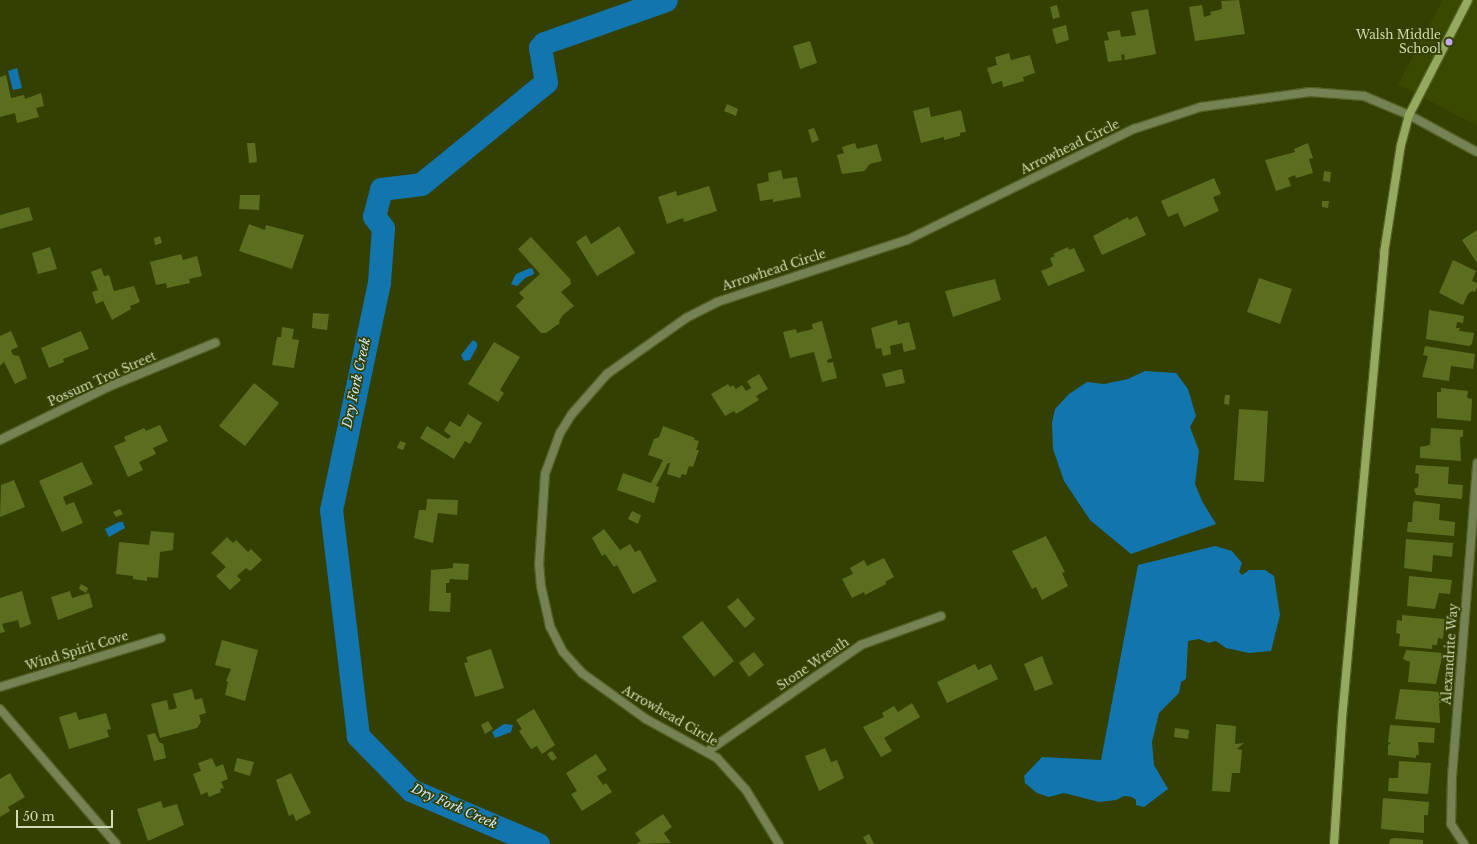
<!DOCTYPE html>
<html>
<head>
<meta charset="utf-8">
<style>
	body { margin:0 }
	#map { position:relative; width:1477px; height:844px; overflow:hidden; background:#334001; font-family:"Libre Baskerville",serif }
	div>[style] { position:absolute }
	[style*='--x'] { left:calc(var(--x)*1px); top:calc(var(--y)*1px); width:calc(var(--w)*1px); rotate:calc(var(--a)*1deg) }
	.built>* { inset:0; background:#3a4900 }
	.water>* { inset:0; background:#1375ae }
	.river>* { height:23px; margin:-11.5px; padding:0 11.5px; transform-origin:11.5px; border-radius:11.5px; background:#1375ae }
	.building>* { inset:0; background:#5b6e20 }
	.roads { filter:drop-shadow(1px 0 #525f25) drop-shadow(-1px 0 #525f25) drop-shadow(0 1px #525f25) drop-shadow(0 -1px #525f25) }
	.minor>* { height:8px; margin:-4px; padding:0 4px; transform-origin:4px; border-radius:4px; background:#748254 }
	.secondary>* { height:8px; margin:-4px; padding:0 4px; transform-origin:4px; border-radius:4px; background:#95aa5f }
	.dots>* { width:11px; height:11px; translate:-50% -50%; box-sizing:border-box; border:2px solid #334001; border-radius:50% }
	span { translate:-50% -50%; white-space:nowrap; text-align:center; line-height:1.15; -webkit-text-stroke:3.5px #334001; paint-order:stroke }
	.poi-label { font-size:12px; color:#cfdbb5 }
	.right { translate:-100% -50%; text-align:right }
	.street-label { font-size:12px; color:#cfdbb5 }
	.water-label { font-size:13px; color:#cde5f8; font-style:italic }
	.scale { position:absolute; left:16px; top:810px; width:97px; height:18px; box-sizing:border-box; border:2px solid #cfdbb5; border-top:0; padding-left:5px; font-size:12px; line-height:14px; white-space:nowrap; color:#cfdbb5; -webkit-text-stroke:3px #334001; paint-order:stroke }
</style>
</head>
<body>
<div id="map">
	<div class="built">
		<div style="clip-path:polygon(1443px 0,1477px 0,1477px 126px,1398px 84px)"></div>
	</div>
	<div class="water">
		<div style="clip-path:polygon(17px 68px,22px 88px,13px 90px,8px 71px)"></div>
		<div style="clip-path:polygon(530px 268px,533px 269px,534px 274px,525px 278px,517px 286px,511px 284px,516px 274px)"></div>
		<div style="clip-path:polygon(473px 340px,477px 343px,477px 347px,470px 360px,464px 361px,461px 355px)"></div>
		<div style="clip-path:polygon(1145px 371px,1176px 373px,1188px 389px,1196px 416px,1190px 427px,1199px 451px,1195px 484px,1202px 501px,1216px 524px,1131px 554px,1090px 520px,1064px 481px,1053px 449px,1052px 423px,1055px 409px,1069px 394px,1087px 382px,1104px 384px,1128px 379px)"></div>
		<div style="clip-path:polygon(119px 522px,123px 522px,125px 528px,109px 537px,105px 529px)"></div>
		<div style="clip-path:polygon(1215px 546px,1232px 551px,1242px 563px,1239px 572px,1242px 575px,1249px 570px,1265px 570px,1274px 576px,1280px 615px,1271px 651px,1249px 653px,1226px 648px,1216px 641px,1209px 643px,1199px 639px,1188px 641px,1186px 679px,1181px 682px,1179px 693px,1159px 713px,1152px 742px,1154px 765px,1168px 789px,1144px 807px,1136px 805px,1136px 800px,1132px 797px,1124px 796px,1116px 800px,1099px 802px,1064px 793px,1049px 797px,1037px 793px,1025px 783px,1024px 776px,1042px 757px,1101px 760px,1138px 565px)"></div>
		<div style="clip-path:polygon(504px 724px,513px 725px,511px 732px,495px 738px,492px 732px)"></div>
	</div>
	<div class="river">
		<div style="--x:538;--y:844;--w:138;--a:-157"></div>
		<div style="--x:411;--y:790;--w:76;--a:-134.5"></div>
		<div style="--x:358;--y:736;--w:228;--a:-96.8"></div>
		<div style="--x:331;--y:510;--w:233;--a:-78.1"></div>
		<div style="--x:379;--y:282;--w:54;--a:-85.8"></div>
		<div style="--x:383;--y:228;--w:15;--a:-127"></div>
		<div style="--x:374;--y:216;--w:28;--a:-75"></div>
		<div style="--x:381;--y:189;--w:40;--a:-7.1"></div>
		<div style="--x:421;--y:184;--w:161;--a:-39.2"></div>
		<div style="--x:546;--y:82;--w:35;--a:-100"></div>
		<div style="--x:540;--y:48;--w:6;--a:-51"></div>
		<div style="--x:544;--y:43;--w:129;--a:-19.4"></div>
	</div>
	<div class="building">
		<div style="clip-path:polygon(1239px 0,1245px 34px,1195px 41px,1189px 7px,1202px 5px,1204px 17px,1211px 15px,1210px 12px,1222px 9px,1221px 1px)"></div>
		<div style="clip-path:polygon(1057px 5px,1060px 17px,1053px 19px,1050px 7px)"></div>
		<div style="clip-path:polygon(1148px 9px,1156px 54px,1125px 60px,1124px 54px,1121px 55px,1122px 60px,1108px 62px,1104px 41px,1109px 40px,1107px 32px,1120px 30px,1121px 37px,1136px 35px,1131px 12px)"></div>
		<div style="clip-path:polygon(1066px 25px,1069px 40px,1056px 44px,1052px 29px)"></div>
		<div style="clip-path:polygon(810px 41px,817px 63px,800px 69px,793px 46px)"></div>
		<div style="clip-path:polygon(1009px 53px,1011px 60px,1030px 55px,1035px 73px,1023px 77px,1024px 81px,1003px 87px,1002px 81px,992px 84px,987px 68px,997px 65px,995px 57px)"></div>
		<div style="clip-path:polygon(6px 75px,11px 98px,24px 95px,25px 99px,41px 93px,44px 106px,36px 108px,39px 117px,17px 123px,15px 113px,0 117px,0 77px)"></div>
		<div style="clip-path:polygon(727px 104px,738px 109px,736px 116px,724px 111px)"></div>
		<div style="clip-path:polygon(929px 107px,931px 117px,961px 110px,966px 132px,960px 133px,960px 136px,944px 140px,944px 137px,921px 143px,913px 111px)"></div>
		<div style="clip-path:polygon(814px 128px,819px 140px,812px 143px,808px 130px)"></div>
		<div style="clip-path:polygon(247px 143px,255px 143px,257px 162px,249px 163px)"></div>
		<div style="clip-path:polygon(855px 143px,857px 149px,877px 144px,882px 161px,870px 164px,864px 171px,842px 174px,837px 155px,844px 153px,842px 147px)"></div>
		<div style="clip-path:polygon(1308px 143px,1313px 158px,1309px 159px,1313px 173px,1296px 178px,1295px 175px,1288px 178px,1291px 186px,1276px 191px,1265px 160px,1295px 152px,1294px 149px)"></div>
		<div style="clip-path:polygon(781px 170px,783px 179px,797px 177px,801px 197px,773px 202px,773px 199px,760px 201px,757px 184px,769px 181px,768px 173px)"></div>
		<div style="clip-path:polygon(1324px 171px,1331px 172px,1330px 182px,1323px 181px)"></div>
		<div style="clip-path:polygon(1214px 178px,1221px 194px,1213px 197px,1219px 211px,1184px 227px,1178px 213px,1168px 217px,1161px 201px)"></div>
		<div style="clip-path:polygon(709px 186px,717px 211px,684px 222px,683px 218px,667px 224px,658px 197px,676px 191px,677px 196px)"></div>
		<div style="clip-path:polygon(240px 195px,260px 195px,259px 210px,239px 209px)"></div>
		<div style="clip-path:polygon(1322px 201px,1329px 201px,1328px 208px,1322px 207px)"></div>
		<div style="clip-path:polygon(29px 207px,33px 220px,0 229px,0 215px)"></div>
		<div style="clip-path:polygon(1137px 216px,1146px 235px,1102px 255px,1093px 236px,1128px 217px,1129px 220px)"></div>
		<div style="clip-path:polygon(249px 224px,265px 230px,266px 225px,304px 235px,292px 269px,239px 251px)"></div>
		<div style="clip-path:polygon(619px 226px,635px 253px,597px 276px,576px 242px,586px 235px,591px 244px)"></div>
		<div style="clip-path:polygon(1477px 230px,1477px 263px,1462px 240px)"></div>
		<div style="clip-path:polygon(160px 236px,162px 243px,155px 245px,154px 238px)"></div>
		<div style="clip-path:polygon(531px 237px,570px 279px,571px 284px,561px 292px,574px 306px,563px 315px,559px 321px,560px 323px,546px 333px,541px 333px,516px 306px,524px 298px,519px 293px,540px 274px,518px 249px)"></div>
		<div style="clip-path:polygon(50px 247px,57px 269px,38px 274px,32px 253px)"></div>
		<div style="clip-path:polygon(1068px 247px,1069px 250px,1074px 248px,1085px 271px,1048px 286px,1041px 271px,1053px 266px,1050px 258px,1055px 256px,1053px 254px)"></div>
		<div style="clip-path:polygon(181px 254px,183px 260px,197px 256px,202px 276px,189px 279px,190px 283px,167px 288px,166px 283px,156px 285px,150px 262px)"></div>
		<div style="clip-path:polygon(1453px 260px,1476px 271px,1472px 281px,1477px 283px,1477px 287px,1475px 292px,1472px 291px,1468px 294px,1463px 305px,1439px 293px)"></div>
		<div style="clip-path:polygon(101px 268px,104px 276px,109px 275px,114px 291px,134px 286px,140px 302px,130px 306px,131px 309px,112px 320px,103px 301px,96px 304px,92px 292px,98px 290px,91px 272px)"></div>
		<div style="clip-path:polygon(1259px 278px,1292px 289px,1280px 324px,1247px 312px)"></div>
		<div style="clip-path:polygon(995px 279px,1001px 300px,953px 317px,945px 291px)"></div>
		<div style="clip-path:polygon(1429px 310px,1464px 316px,1463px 323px,1457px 322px,1456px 328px,1460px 328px,1459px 331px,1474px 333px,1472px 344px,1469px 346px,1426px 339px)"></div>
		<div style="clip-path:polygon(313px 313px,329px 314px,327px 330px,312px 328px)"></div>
		<div style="clip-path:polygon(897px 320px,898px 325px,909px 322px,916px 349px,904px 352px,902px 343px,890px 346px,891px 354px,883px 356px,881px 348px,876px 349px,871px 328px)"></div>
		<div style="clip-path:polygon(822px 321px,832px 358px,827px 360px,828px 363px,833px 362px,837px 378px,822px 382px,814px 352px,790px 358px,783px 332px,796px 329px,797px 333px,813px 329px,812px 324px)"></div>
		<div style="clip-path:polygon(282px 327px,294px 329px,292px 339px,299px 340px,294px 368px,272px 365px,277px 337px,281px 337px)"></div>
		<div style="clip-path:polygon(11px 331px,18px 347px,11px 350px,13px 355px,19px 356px,27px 378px,15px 384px,4px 362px,0 366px,0 336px)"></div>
		<div style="clip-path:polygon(81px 331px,89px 349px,63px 359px,64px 362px,49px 368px,41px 348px)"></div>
		<div style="clip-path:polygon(494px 342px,520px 357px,500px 390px,504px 393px,498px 402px,468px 384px)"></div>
		<div style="clip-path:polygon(1425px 346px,1475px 354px,1473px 369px,1451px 366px,1449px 381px,1422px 377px,1428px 356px,1423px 355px)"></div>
		<div style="clip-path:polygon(902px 369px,905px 383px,886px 387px,882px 374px)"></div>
		<div style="clip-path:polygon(759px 374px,768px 389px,756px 396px,759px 400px,736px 414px,734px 411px,725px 416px,711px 394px,728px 384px,730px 387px,733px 385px,736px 389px,742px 385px,746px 391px,751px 388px,747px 381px)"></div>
		<div style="clip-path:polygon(254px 383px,279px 403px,245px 446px,219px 426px)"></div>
		<div style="clip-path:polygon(1441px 388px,1468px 391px,1467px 398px,1472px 399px,1471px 421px,1437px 418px,1437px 392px,1441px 392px)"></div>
		<div style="clip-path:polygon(1225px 395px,1230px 395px,1229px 405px,1224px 404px)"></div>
		<div style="clip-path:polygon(1239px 409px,1268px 411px,1264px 482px,1234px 480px)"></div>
		<div style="clip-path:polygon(468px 414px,482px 423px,470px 444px,465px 441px,454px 459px,420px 438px,427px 426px,448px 439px,451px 436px,444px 431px,450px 421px,460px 427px)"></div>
		<div style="clip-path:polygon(160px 425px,168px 441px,153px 448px,156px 454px,139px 462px,143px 470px,128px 477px,114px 446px,126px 441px,124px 437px,144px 428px,146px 431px)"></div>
		<div style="clip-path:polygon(663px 426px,695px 438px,694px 440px,699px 441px,696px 450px,699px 450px,693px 467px,689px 466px,686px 475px,682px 474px,680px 478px,667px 474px,670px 463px,668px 463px,656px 486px,659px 487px,654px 503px,617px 490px,623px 473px,651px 483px,663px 460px,648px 455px,654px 439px,659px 437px)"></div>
		<div style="clip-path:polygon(1431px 428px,1463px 430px,1463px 437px,1460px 437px,1461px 461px,1420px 458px,1420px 447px,1430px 445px)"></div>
		<div style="clip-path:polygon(400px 441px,406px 443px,403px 450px,397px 448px)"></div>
		<div style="clip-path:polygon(82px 462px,93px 484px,63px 497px,66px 505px,74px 502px,83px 523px,62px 532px,39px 481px)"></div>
		<div style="clip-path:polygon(1416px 465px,1449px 467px,1448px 484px,1463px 485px,1462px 499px,1416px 495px,1414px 489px,1418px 487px,1419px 474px,1415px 473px)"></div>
		<div style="clip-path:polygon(14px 480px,25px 507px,0 517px,1px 485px)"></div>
		<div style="clip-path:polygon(427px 499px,458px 500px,457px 515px,438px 513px,433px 543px,414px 538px,419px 510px,426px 510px)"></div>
		<div style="clip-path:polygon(1415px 501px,1440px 504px,1439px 520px,1455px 522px,1454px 536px,1407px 532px,1408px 522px,1412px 522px,1413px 503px)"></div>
		<div style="clip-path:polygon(120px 509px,123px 514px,116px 517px,113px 512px)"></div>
		<div style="clip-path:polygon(632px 511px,641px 515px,638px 524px,628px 519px)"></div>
		<div style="clip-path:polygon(604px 529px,620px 550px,630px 544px,635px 552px,640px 550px,657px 581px,633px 594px,617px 565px,614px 567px,605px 554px,602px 556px,592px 538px)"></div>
		<div style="clip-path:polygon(151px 531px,174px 533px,173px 550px,160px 552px,158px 578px,147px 577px,147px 581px,133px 579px,133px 576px,116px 574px,119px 542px,149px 545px)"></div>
		<div style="clip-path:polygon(1046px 536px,1065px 572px,1062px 573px,1068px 586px,1042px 600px,1036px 587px,1032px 589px,1012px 551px)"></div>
		<div style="clip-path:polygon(227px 537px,233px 543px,236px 540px,248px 552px,251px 549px,262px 560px,250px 571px,246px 568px,237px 576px,241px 580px,230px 590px,216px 576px,226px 567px,211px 553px)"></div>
		<div style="clip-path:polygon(1406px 539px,1453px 543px,1452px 557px,1433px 555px,1432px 572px,1404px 568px)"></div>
		<div style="clip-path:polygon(884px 558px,894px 577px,885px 582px,886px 584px,865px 595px,864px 592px,852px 598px,842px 579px,853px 574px,850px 568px,864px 560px,867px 566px)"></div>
		<div style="clip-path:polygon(453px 563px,469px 564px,468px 580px,450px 579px,449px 583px,446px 583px,446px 593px,451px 593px,450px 612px,429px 611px,431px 570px,453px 568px)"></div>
		<div style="clip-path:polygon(1409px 576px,1452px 580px,1450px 594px,1439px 593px,1435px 609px,1407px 606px)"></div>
		<div style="clip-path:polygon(81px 584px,88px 588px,86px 593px,79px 589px)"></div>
		<div style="clip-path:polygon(22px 591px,31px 624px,20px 628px,18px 620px,2px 624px,5px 632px,0 633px,0 598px)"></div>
		<div style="clip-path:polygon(70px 591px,72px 598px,89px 593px,93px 607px,58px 620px,51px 597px)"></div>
		<div style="clip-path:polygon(738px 598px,755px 619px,745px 628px,727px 607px)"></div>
		<div style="clip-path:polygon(1402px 615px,1445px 619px,1443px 639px,1438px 638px,1437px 645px,1432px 645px,1432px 649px,1399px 646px,1400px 634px,1396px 633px,1397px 620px,1402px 621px)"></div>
		<div style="clip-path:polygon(702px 621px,734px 661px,714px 677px,682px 637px)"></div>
		<div style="clip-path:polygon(222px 640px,258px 650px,245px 701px,225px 695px,228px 682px,226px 681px,231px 669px,215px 665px)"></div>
		<div style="clip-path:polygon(491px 649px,504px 688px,475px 697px,464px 663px,468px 662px,466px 657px)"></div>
		<div style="clip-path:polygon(1406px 650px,1443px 653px,1436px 684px,1408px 682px,1410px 662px,1403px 659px)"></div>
		<div style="clip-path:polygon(754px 652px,764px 665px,749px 677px,739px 663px)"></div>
		<div style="clip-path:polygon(1042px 656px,1053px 684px,1035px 691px,1024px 664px)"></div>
		<div style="clip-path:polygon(975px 664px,978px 670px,991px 664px,998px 679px,947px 703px,937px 682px)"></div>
		<div style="clip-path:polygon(192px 689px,195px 700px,202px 698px,206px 713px,199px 715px,201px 722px,197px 728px,160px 738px,151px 704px,167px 700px,169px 710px,177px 708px,173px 694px)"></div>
		<div style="clip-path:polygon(1400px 689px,1442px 692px,1441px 703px,1439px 703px,1440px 723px,1395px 719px)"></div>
		<div style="clip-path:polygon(912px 703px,920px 717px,884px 738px,892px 751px,881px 757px,863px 727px,884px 717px,882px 713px,894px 706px,898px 712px)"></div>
		<div style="clip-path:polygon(534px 709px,555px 745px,542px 754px,537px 746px,531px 749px,519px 731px,522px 729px,516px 720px)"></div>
		<div style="clip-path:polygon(76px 712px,79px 720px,106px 713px,111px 729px,107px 730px,109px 737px,69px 749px,59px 717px)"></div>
		<div style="clip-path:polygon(488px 721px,493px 729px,485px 734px,481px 725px)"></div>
		<div style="clip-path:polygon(1216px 724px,1236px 726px,1235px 744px,1244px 743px,1237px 749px,1242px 750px,1240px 773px,1232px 773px,1230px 792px,1212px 791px)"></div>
		<div style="clip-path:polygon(1390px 725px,1435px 728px,1434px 743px,1418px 742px,1419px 755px,1416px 755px,1416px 758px,1388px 755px,1388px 745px,1391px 743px,1388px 742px)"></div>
		<div style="clip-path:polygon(1175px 728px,1189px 730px,1188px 739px,1174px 737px)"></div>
		<div style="clip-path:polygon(155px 733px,159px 742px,163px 744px,166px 758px,154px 761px,147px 735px)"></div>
		<div style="clip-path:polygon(825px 748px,831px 762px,837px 760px,844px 778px,819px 791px,805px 756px)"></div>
		<div style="clip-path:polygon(552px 751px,557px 758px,552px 761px,547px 754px)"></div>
		<div style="clip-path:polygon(596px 754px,607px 770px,597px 776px,603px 785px,606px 783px,612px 792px,582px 811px,571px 794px,577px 791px,566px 773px)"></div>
		<div style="clip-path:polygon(212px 758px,216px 767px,223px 764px,228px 779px,221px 782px,224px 788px,220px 789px,221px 792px,209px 797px,207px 792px,201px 795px,193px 774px,201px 771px,198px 763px)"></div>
		<div style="clip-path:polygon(237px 758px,254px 762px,250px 776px,234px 771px)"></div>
		<div style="clip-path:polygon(1399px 761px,1431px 763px,1428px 794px,1388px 791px,1389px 778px,1398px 778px)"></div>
		<div style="clip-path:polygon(10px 773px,25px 797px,8px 807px,10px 811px,0 817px,0 779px)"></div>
		<div style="clip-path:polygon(291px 773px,311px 813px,296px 821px,293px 814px,289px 816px,276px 780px)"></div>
		<div style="clip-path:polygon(1383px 798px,1429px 802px,1428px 815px,1424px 815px,1424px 833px,1381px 829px)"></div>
		<div style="clip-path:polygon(161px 801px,163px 808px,177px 804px,184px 825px,148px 841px,137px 809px)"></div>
		<div style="clip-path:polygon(663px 814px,672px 827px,664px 833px,671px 843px,636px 844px,641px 841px,635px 833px)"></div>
		<div style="clip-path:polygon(869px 834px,874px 844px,867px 844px,863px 837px)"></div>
		<div style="clip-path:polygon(1395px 838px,1423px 840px,1423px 844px,1389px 844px,1390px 839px)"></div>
	</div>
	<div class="roads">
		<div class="minor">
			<div style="--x:0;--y:440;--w:120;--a:-26.1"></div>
			<div style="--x:108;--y:387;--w:116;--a:-22.4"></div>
			<div style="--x:0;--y:687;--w:168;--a:-16.9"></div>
			<div style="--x:0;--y:709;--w:178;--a:49.3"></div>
			<div style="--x:708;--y:751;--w:186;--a:-34.7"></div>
			<div style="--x:861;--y:645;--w:85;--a:-19.9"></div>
			<div style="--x:779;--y:844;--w:63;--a:-121.4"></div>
			<div style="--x:746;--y:790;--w:43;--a:-132.2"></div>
			<div style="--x:717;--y:758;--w:81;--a:-151.2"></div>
			<div style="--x:646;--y:719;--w:79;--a:-144.3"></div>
			<div style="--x:582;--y:673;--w:28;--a:-132"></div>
			<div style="--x:563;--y:652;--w:29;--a:-117"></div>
			<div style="--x:550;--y:626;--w:41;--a:-102.7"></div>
			<div style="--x:541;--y:586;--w:21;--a:-95"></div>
			<div style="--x:539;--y:565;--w:91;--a:-86.2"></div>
			<div style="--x:545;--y:474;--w:44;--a:-69.9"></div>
			<div style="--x:560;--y:433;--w:22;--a:-58"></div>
			<div style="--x:572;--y:414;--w:53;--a:-48.8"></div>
			<div style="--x:607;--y:374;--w:97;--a:-35.3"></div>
			<div style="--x:686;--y:318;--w:35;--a:-27"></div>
			<div style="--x:717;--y:302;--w:200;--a:-18.1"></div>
			<div style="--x:907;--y:240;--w:253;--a:-26.1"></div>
			<div style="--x:1134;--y:129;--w:71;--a:-18.2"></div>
			<div style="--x:1201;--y:107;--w:110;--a:-7.8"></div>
			<div style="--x:1310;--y:92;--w:54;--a:4.2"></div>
			<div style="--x:1364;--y:96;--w:49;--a:22.9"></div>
			<div style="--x:1409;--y:115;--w:77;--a:28.6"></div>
			<div style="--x:1464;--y:844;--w:24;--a:-123"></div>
			<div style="--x:1451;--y:824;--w:47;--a:-88.8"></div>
			<div style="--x:1452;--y:777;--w:315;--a:-85.4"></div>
		</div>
		<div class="secondary">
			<div style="--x:1334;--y:844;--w:125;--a:-86.3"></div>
			<div style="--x:1342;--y:719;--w:468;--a:-84.8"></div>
			<div style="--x:1384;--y:253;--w:109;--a:-81.1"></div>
			<div style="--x:1401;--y:145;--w:31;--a:-75"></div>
			<div style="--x:1409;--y:115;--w:129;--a:-62.8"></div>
		</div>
	</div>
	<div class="dots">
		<div style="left:1449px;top:42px;background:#c4a7f1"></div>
	</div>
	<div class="poi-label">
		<span class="right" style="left:1441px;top:42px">Walsh Middle<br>School</span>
	</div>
	<div class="street-label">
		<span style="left:1070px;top:147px;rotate:-26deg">Arrowhead Circle</span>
		<span style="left:774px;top:270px;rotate:-18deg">Arrowhead Circle</span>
		<span style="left:102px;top:379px;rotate:-24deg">Possum Trot Street</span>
		<span style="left:77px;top:651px;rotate:-17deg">Wind Spirit Cove</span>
		<span style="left:1450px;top:654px;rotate:-86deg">Alexandrite Way</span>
		<span style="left:813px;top:664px;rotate:-34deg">Stone Wreath</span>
		<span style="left:670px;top:716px;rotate:30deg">Arrowhead Circle</span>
	</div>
	<div class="water-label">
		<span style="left:357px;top:383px;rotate:-78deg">Dry Fork Creek</span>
		<span style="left:454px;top:807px;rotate:24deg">Dry Fork Creek</span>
	</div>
	<div class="scale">50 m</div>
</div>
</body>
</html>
